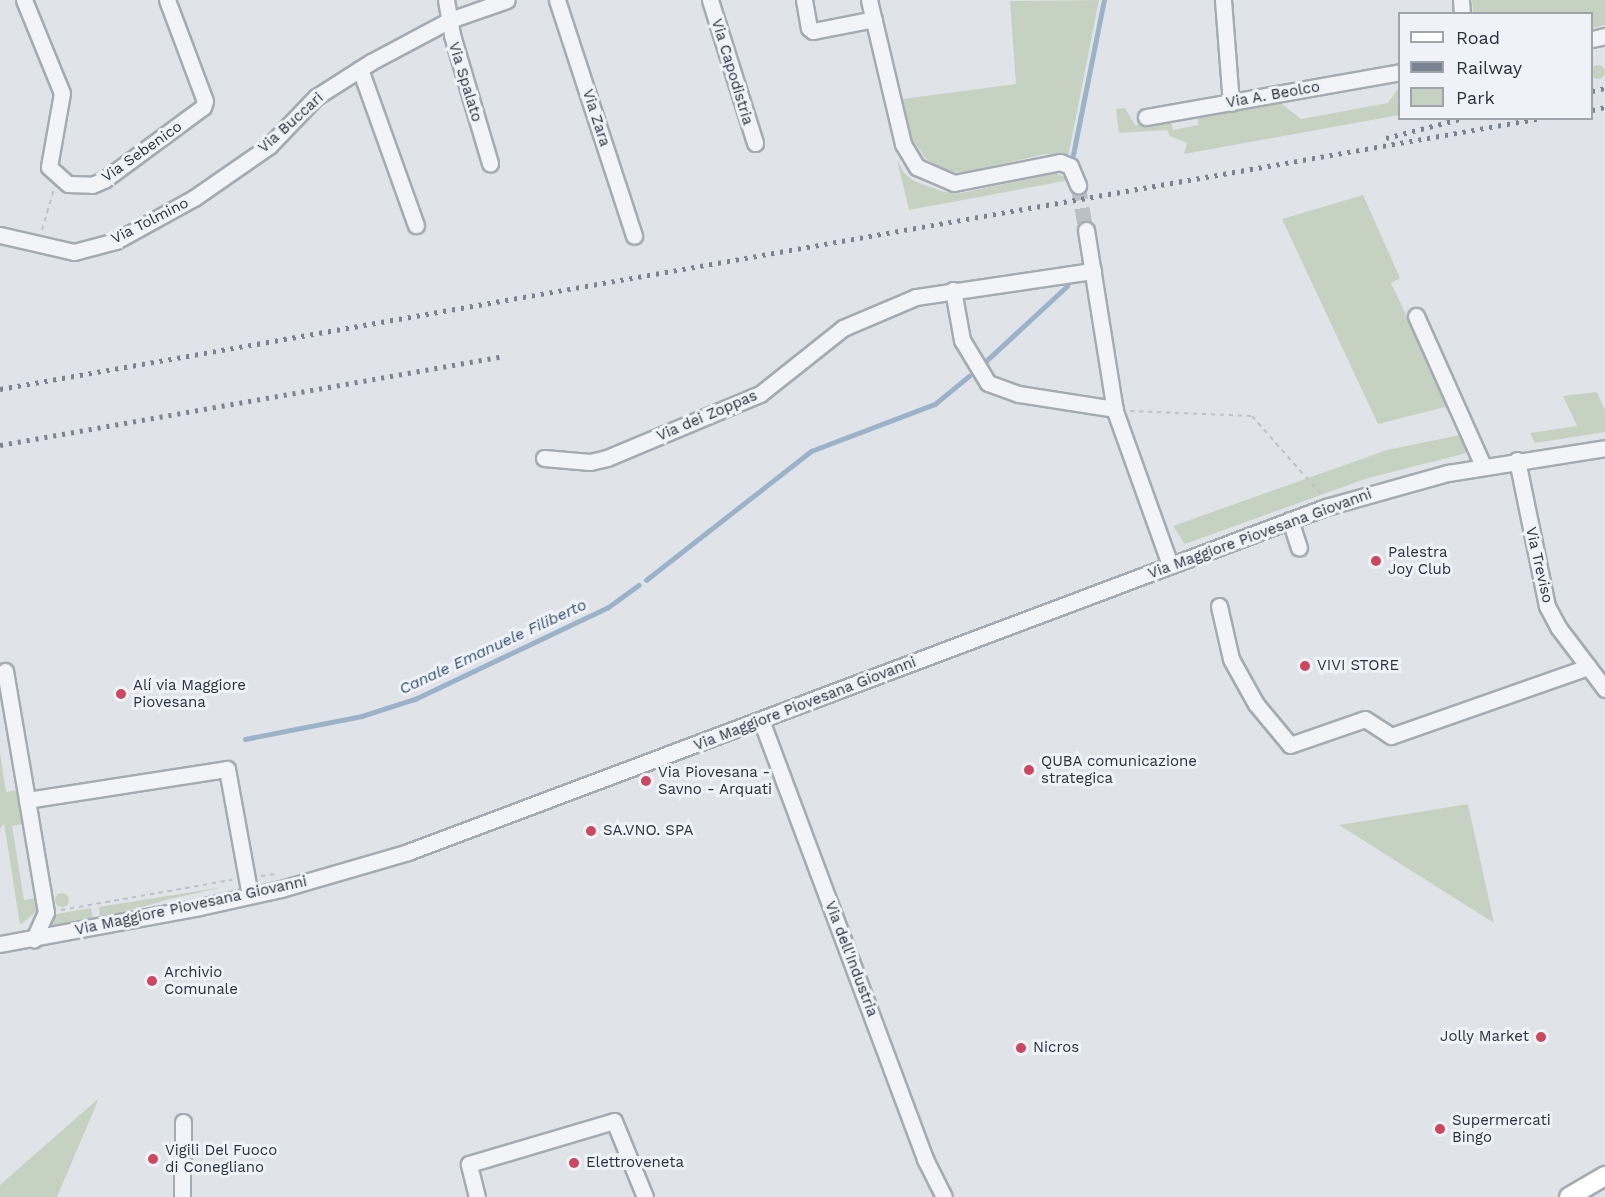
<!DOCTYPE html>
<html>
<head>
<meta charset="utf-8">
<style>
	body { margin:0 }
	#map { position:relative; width:1605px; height:1197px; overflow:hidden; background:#e0e4e9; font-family:"Work Sans",sans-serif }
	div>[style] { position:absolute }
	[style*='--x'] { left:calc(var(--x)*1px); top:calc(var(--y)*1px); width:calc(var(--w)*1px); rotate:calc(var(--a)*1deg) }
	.green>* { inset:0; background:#c6d2c1 }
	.round { border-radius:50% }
	.stream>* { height:4.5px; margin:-2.25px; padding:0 2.25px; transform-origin:2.25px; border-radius:2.25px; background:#9bb2c8 }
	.minor-tunnel>* { height:15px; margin-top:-7.5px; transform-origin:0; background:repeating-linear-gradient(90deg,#bbc0c7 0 15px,transparent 0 23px) }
	.path>* { height:2px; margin-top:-1px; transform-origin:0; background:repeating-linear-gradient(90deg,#bec2c7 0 4.5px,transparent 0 9px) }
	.roads { filter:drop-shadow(2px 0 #a5abb3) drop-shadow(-2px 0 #a5abb3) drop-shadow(0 2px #a5abb3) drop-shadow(0 -2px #a5abb3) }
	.minor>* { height:15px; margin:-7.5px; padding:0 7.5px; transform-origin:7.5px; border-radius:7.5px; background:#f2f4f7 }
	.major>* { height:18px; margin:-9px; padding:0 9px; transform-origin:9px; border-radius:9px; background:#fff }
	.rail>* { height:4.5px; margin-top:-2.25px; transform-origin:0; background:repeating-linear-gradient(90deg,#798392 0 3px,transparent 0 9px) }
	.dots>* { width:16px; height:16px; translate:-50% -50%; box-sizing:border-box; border:3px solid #eff2f6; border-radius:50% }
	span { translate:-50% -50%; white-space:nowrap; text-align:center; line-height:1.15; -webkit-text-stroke:6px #eff2f6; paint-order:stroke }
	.street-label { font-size:15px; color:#293240 }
	.poi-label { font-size:15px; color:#293240 }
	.left { translate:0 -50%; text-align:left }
	.right { translate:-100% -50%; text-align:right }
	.water-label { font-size:16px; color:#345273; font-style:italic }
	.legend { position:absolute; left:1398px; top:12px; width:195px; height:108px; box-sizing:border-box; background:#eff2f6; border:2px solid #a0a5ad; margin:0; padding:8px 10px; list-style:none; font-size:18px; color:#293240 }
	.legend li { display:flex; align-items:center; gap:12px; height:30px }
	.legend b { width:30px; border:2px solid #a0a5ad }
</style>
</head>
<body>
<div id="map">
	<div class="green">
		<div style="clip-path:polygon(1099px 0,1068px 157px,1045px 154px,962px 173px,947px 171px,926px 159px,912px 139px,903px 99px,1016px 84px,1010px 1px)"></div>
		<div style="clip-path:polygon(1472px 0,1605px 0,1605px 25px,1592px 28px,1592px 14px,1473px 13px)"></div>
		<div class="round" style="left:1591px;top:65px;width:14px;height:14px"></div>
		<div style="clip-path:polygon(1399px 87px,1399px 115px,1184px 154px,1187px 143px,1170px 136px,1167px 130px,1119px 133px,1116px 109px,1125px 108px,1135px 125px,1171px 122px,1173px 130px,1199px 125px,1197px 115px,1278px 101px,1301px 119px,1388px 103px)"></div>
		<div style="clip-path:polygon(897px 160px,904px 173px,914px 181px,944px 192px,961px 193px,1057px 173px,1070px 180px,909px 210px)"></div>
		<div style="clip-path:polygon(1363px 195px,1400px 278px,1391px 283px,1449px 406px,1378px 424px,1282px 219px)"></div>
		<div style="clip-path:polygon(1597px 392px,1605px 410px,1605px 432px,1535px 443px,1530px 433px,1577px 426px,1563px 396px)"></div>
		<div style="clip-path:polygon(1460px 435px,1467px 453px,1368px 478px,1185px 544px,1173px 526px,1387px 450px)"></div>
		<div style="clip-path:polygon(0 752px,6px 792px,17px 790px,23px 824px,12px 826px,24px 900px,35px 898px,37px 911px,20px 925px,4px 823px,0 829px)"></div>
		<div style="clip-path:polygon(1468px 804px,1494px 923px,1339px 825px)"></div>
		<div style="clip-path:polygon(224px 887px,170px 899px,100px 919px,99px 907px)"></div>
		<div class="round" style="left:55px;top:893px;width:14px;height:14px"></div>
		<div style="clip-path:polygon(91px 908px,93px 920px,48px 926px,51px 915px)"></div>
		<div style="clip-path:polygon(99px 1098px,57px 1197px,0 1197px,0 1185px)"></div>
	</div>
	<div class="stream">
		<div style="--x:1073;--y:155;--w:158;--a:-78.7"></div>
		<div style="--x:985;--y:362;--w:112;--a:-42.8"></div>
		<div style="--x:646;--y:580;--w:209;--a:-38"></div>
		<div style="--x:811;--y:451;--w:133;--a:-20.8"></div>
		<div style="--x:935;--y:404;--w:44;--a:-39.5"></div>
		<div style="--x:245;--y:739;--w:119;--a:-11.1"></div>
		<div style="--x:362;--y:716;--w:56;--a:-17.8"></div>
		<div style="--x:415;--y:699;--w:212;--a:-25.4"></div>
		<div style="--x:607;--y:608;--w:39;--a:-36"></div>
	</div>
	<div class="minor-tunnel">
		<div style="--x:1078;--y:185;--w:46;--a:79.9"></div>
	</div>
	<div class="path">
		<div style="--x:42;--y:230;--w:43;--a:-73.7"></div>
		<div style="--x:1130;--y:411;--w:122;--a:2.3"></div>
		<div style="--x:1252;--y:416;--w:103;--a:48.6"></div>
		<div style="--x:261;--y:876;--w:15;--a:-8"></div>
		<div style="--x:61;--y:910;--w:174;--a:-10"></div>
	</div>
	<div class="roads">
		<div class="minor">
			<div style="--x:24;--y:0;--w:100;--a:67.8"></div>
			<div style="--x:62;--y:93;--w:75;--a:100"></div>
			<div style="--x:49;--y:167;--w:25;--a:42"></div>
			<div style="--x:68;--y:184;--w:24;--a:2"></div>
			<div style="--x:92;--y:185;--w:13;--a:-23"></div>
			<div style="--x:104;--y:180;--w:123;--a:-36.4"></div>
			<div style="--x:203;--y:107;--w:6;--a:-72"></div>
			<div style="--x:205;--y:101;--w:108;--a:-110.6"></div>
			<div style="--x:446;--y:0;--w:36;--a:80"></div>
			<div style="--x:452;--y:35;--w:134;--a:73.5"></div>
			<div style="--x:557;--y:0;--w:248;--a:71.9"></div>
			<div style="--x:710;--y:0;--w:150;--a:72.5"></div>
			<div style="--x:804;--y:0;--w:28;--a:80"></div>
			<div style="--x:809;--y:28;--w:5;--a:37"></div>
			<div style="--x:813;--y:31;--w:62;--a:-11.1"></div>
			<div style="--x:869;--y:0;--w:148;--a:76.7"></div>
			<div style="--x:903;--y:144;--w:27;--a:59"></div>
			<div style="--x:917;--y:167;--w:40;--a:23.4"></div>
			<div style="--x:954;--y:183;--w:108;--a:-11.2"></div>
			<div style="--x:1060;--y:162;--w:11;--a:22"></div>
			<div style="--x:1070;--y:166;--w:21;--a:67"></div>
			<div style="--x:1223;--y:0;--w:103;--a:85.6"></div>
			<div style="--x:1461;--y:0;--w:14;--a:86"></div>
			<div style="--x:1592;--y:39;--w:13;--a:-13"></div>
			<div style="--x:360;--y:69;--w:166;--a:70.3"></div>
			<div style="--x:1146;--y:117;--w:258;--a:-10"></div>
			<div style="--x:1086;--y:230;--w:183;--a:80.9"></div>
			<div style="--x:1115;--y:411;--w:164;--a:70.3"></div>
			<div style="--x:0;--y:235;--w:76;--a:12.9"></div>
			<div style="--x:74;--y:252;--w:43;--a:-14.7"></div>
			<div style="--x:116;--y:241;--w:89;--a:-28.9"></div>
			<div style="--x:194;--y:198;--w:91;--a:-34.7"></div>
			<div style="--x:269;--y:146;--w:68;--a:-46.2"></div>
			<div style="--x:316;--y:97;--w:65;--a:-32.5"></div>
			<div style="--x:371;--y:62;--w:89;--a:-28"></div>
			<div style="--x:450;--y:20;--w:60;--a:-19.3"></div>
			<div style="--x:953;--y:290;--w:51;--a:79.8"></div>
			<div style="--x:962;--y:340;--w:50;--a:58.8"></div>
			<div style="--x:988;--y:383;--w:33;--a:20"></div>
			<div style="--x:1019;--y:394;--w:97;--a:8.9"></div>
			<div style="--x:1416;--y:316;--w:164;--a:65.9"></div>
			<div style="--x:544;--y:458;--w:46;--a:5"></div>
			<div style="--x:590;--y:462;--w:17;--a:-13"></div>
			<div style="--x:607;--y:458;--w:166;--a:-22.7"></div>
			<div style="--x:760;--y:394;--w:106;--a:-38.5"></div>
			<div style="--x:843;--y:328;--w:79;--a:-23"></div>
			<div style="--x:916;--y:297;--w:179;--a:-8.4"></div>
			<div style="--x:1517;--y:460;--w:149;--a:78.4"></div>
			<div style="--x:1547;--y:606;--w:24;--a:62"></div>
			<div style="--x:1558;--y:627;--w:78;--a:52.8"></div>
			<div style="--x:1290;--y:520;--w:29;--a:72"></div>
			<div style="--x:1219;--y:606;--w:54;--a:77.2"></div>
			<div style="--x:1231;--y:659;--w:51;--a:60.9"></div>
			<div style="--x:1256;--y:704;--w:53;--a:50.3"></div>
			<div style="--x:1290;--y:745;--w:79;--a:-19.1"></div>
			<div style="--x:1365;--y:719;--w:31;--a:33"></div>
			<div style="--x:1391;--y:736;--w:209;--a:-19.3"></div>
			<div style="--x:5;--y:671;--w:131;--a:80.3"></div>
			<div style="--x:27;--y:800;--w:202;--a:-8.8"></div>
			<div style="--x:227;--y:769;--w:128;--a:79.7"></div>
			<div style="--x:761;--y:720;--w:469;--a:69.5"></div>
			<div style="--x:925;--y:1159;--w:42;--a:63.4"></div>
			<div style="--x:27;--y:800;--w:114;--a:80.4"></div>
			<div style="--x:46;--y:912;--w:30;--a:114"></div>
			<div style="--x:0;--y:944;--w:203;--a:-10.5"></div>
			<div style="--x:200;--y:907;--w:83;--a:-12.5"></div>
			<div style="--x:281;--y:889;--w:132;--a:-16.2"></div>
			<div style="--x:408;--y:852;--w:981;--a:-20.6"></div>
			<div style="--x:1326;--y:507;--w:127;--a:-15.6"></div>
			<div style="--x:1448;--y:473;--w:159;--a:-9"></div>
			<div style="--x:182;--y:1195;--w:73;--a:-89.2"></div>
			<div style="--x:477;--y:1197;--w:34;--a:-104"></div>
			<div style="--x:469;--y:1164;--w:151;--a:-16.5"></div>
			<div style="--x:614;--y:1121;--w:82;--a:67.8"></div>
		</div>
		<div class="major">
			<div style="--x:1569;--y:1197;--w:42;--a:-30.3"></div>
		</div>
	</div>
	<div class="rail">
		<div style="--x:1592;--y:91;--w:13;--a:-13"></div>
		<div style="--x:1592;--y:110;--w:13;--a:-13"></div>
		<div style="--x:1386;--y:138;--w:81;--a:-14.4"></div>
		<div style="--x:0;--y:389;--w:1566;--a:-9.97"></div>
		<div style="--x:0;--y:445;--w:512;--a:-10.01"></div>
	</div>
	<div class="dots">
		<div style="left:1376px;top:561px;background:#cc475f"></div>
		<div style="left:1305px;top:666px;background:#cc475f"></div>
		<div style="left:121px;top:694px;background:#cc475f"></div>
		<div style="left:1029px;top:770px;background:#cc475f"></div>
		<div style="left:646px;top:781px;background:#cc475f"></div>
		<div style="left:591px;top:831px;background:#cc475f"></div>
		<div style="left:152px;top:981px;background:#cc475f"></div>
		<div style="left:1541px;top:1037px;background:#cc475f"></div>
		<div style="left:1021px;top:1048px;background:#cc475f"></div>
		<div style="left:1440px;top:1129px;background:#cc475f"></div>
		<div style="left:153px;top:1159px;background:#cc475f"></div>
		<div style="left:574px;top:1163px;background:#cc475f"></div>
	</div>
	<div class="street-label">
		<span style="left:732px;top:72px;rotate:73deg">Via Capodistria</span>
		<span style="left:465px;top:82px;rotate:73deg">Via Spalato</span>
		<span style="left:1273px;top:95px;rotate:-10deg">Via A. Beolco</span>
		<span style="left:596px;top:118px;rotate:72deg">Via Zara</span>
		<span style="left:291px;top:123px;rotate:-42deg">Via Buccari</span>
		<span style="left:142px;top:152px;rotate:-35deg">Via Sebenico</span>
		<span style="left:150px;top:221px;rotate:-27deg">Via Tolmino</span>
		<span style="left:707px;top:416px;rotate:-23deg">Via dei Zoppas</span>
		<span style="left:1260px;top:534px;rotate:-20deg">Via Maggiore Piovesana Giovanni</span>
		<span style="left:1539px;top:565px;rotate:77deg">Via Treviso</span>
		<span style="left:805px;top:704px;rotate:-21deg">Via Maggiore Piovesana Giovanni</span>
		<span style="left:191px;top:906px;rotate:-12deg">Via Maggiore Piovesana Giovanni</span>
		<span style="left:851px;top:959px;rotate:69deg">Via dell'Industria</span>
	</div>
	<div class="poi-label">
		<span class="left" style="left:1388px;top:561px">Palestra<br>Joy Club</span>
		<span class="left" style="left:1317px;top:666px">VIVI STORE</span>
		<span class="left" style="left:133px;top:694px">Alí via Maggiore<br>Piovesana</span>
		<span class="left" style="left:1041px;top:770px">QUBA comunicazione<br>strategica</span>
		<span class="left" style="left:658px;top:781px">Via Piovesana -<br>Savno - Arquati</span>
		<span class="left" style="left:603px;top:831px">SA.VNO. SPA</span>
		<span class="left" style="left:164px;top:981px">Archivio<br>Comunale</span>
		<span class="right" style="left:1529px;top:1037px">Jolly Market</span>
		<span class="left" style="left:1033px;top:1048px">Nicros</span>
		<span class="left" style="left:1452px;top:1129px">Supermercati<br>Bingo</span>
		<span class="left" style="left:165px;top:1159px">Vigili Del Fuoco<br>di Conegliano</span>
		<span class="left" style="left:586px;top:1163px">Elettroveneta</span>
	</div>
	<div class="water-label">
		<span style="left:493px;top:647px;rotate:-25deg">Canale Emanuele Filiberto</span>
	</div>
	<ul class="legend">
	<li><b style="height:8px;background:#fff"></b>Road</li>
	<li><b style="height:8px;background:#798392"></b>Railway</li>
	<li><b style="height:16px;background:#c6d2c1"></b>Park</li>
	</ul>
</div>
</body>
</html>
